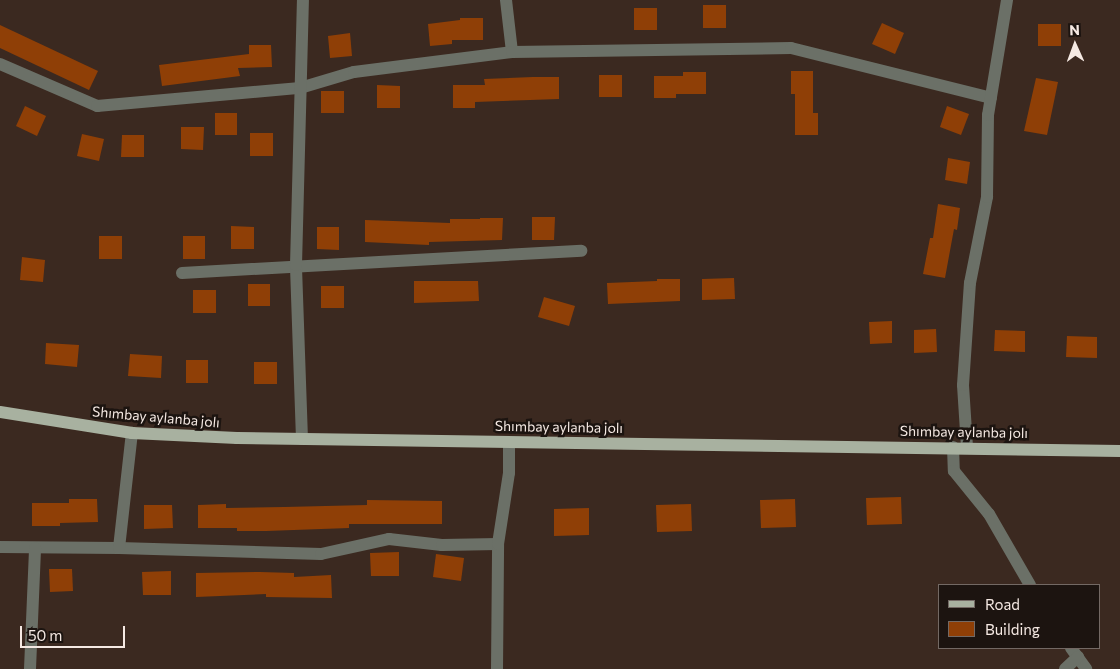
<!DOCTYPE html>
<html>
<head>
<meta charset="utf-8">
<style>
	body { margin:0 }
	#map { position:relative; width:1120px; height:669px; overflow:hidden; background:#3b2920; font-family:Commissioner,sans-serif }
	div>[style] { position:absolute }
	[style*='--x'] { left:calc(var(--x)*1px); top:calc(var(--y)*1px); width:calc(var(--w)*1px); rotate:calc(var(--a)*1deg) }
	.building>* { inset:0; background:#8f3f06 }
	.minor>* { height:12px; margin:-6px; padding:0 6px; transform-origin:6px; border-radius:6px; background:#6b7067 }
	.major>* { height:12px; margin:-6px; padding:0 6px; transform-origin:6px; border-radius:6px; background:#a8b1a0 }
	span { translate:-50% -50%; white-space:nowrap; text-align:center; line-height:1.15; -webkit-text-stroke:5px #1c1410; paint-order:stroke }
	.street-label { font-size:14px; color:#f5e9e3 }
	.legend { position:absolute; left:938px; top:584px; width:162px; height:65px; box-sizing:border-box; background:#1c1410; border:1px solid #736964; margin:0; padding:6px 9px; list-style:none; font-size:15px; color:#f5e9e3 }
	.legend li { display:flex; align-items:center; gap:10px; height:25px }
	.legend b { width:25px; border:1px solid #736964 }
	.north { position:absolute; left:1050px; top:20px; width:50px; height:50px; -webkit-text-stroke:4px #1c1410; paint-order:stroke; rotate:358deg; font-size:14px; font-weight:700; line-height:20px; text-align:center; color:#f5e9e3 }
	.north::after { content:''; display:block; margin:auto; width:18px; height:22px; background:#f5e9e3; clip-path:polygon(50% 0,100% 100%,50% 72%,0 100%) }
	.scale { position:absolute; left:20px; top:626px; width:105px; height:22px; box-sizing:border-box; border:2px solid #f5e9e3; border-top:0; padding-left:6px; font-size:15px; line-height:18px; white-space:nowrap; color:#f5e9e3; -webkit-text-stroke:4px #1c1410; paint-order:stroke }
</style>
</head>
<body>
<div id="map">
	<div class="building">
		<div style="clip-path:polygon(703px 5px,726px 5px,726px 28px,703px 28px)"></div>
		<div style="clip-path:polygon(634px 8px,657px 8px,657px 30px,634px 30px)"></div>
		<div style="clip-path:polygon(460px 18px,483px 18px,483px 40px,452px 40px,452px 44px,430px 46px,428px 24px,460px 20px)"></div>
		<div style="clip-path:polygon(882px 23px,904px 33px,895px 54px,872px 44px)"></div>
		<div style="clip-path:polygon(1038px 24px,1061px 24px,1061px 46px,1038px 46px)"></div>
		<div style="clip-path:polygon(0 25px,98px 71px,89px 90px,0 48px)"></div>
		<div style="clip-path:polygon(350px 33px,352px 56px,330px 58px,328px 36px)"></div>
		<div style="clip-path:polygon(249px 45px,271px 45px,272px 67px,238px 68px,240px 76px,162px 86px,159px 65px,249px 54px)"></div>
		<div style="clip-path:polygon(791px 71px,813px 71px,813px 113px,818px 113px,818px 135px,795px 135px,795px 94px,791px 94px)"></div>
		<div style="clip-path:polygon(683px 72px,706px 72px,706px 94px,676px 94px,676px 98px,654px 98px,654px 76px,683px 76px)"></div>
		<div style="clip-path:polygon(599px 75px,622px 75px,622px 97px,599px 97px)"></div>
		<div style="clip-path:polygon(533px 77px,559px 77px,559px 99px,475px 102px,475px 108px,453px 108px,453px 85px,485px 85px,484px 79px)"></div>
		<div style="clip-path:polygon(1036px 78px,1058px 82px,1047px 135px,1024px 131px)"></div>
		<div style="clip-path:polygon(377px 85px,400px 86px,400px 108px,377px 108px)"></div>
		<div style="clip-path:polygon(321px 91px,344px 91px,344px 113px,321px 113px)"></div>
		<div style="clip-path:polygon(25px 106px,46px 116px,37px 136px,16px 126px)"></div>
		<div style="clip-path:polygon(947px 106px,969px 114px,961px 135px,940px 127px)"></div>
		<div style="clip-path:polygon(215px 113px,237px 113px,237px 135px,215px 135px)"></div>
		<div style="clip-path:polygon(181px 127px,204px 127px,203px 150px,181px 149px)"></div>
		<div style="clip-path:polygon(250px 133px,273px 133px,273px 156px,250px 156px)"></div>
		<div style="clip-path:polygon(82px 134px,104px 139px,99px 161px,77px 156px)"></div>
		<div style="clip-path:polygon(122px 135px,144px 135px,144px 157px,121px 157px)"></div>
		<div style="clip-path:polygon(948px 158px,970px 162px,967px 184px,945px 180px)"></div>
		<div style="clip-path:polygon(938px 204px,960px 208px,957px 230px,954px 229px,945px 278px,923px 274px,930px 238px,933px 238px)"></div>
		<div style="clip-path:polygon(532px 217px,555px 217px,554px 240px,532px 240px)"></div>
		<div style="clip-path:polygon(480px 218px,503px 218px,502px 240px,429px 242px,429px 245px,365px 242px,365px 220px,450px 223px,450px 219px,480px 219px)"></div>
		<div style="clip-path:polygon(231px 226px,254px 227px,254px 249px,231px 249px)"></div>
		<div style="clip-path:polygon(317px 227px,339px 227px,339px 250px,317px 249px)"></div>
		<div style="clip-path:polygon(99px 236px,122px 236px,122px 259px,99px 259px)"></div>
		<div style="clip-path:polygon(183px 236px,205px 236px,205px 259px,183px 259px)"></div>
		<div style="clip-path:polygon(22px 257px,45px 260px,43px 282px,20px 280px)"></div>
		<div style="clip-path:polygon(734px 278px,735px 299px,702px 300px,702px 279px)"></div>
		<div style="clip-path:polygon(657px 279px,680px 279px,680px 301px,608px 304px,607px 283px,657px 281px)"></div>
		<div style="clip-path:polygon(414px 281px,478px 281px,479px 301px,414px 303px)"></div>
		<div style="clip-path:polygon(248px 284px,270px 284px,270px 306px,248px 306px)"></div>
		<div style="clip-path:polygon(321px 286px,344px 286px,344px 308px,321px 308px)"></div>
		<div style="clip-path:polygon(193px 290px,216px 290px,216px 313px,193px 313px)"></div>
		<div style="clip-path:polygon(544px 297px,575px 306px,569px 326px,538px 317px)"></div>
		<div style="clip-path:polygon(892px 321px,892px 343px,870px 344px,869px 322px)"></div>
		<div style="clip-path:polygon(936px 329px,937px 352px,914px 353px,914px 330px)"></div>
		<div style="clip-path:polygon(995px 330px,1025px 331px,1025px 352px,994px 351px)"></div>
		<div style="clip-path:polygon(1067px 336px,1097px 337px,1097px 358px,1066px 357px)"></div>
		<div style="clip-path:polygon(46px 343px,79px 345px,77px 367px,45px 364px)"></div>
		<div style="clip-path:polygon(130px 354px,162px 356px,161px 378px,128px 376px)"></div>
		<div style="clip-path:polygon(186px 360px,208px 360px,208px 383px,186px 383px)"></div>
		<div style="clip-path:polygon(254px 362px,277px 362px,277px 384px,254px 384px)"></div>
		<div style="clip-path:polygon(901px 497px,902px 524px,867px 525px,866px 498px)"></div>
		<div style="clip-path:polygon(69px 499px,97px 499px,98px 522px,60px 523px,60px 526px,32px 526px,32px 503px,69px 503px)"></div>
		<div style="clip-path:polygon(795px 499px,796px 527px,761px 528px,760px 500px)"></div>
		<div style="clip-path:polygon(367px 500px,442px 501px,442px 524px,349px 524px,349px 528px,266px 531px,237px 531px,237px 528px,198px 528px,198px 505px,226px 504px,226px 508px,284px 507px,367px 505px)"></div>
		<div style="clip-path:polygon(691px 504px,692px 531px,657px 532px,656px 505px)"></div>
		<div style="clip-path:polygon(144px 505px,172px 505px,173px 528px,144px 529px)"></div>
		<div style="clip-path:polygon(589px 508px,589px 535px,554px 536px,554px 509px)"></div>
		<div style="clip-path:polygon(399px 552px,399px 576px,371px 576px,370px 553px)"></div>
		<div style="clip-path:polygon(436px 554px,464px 558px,461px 581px,433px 577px)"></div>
		<div style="clip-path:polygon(49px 569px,72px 569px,73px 591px,50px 592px)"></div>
		<div style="clip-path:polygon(171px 571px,171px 595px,143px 595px,142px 572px)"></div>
		<div style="clip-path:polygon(260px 572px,294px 573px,294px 577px,331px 575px,332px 598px,266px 597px,266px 594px,196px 597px,196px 573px)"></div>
	</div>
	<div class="minor">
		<div style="--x:506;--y:0;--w:52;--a:83.4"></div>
		<div style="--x:0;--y:64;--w:106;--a:23.4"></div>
		<div style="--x:97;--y:106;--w:204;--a:-5.1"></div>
		<div style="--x:300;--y:88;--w:56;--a:-16.5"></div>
		<div style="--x:354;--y:72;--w:159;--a:-7.2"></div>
		<div style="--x:512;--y:52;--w:279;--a:-0.8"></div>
		<div style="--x:791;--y:48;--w:206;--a:14"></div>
		<div style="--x:182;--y:273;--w:400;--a:-3.2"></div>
		<div style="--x:302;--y:439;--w:174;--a:-92"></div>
		<div style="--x:296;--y:265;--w:265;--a:-88.5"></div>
		<div style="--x:953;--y:447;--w:24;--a:88"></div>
		<div style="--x:954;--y:471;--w:55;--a:50.9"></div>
		<div style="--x:989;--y:514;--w:82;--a:60"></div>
		<div style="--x:967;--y:447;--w:62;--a:-93.7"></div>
		<div style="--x:963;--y:385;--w:102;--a:-86.1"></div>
		<div style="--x:970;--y:283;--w:88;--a:-78.8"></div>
		<div style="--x:987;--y:197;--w:82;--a:-89.3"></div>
		<div style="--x:988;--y:115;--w:117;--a:-80.6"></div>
		<div style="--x:0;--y:547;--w:119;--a:0.5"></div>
		<div style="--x:119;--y:548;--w:202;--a:1.7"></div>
		<div style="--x:321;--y:554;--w:70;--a:-12.4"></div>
		<div style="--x:389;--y:539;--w:53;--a:6.5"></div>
		<div style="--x:442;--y:545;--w:56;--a:-1"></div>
		<div style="--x:119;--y:548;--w:116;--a:-83.6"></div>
		<div style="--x:1071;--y:648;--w:26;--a:54"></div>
		<div style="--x:30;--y:669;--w:121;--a:-87.6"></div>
		<div style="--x:497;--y:669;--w:125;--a:-89.5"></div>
		<div style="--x:498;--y:544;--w:72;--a:-81.2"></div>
		<div style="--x:509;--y:473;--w:31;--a:-90"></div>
		<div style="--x:1065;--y:669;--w:18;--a:-43"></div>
	</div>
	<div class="major">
		<div style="--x:0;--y:412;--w:134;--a:9"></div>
		<div style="--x:132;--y:433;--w:105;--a:2.7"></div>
		<div style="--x:237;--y:438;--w:883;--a:0.84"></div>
	</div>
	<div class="street-label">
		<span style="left:156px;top:417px;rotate:5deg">Shımbay aylanba jolı</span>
		<span style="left:559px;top:427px;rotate:1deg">Shımbay aylanba jolı</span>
		<span style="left:964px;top:432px;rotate:1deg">Shımbay aylanba jolı</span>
	</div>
	<ul class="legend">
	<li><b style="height:6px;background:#a8b1a0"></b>Road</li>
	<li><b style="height:14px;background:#8f3f06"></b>Building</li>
	</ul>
	<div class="north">N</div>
	<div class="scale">50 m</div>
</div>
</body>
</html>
